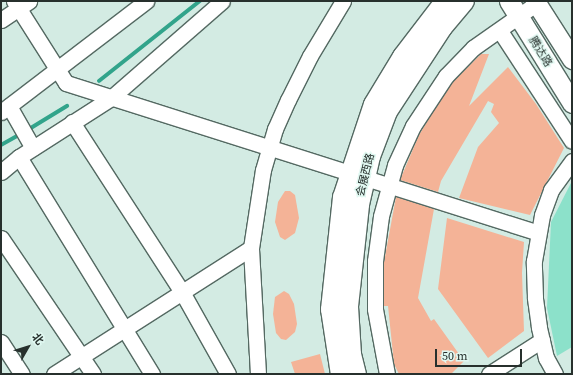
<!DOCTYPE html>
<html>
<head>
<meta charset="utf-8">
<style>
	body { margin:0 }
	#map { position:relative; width:573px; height:375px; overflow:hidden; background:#d3ebe3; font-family:"Source Serif 4","Noto Sans SC",serif }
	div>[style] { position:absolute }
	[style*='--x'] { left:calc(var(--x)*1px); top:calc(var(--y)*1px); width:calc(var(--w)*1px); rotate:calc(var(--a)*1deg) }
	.green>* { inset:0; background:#8ce1ca }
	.stream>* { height:3.5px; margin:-1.75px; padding:0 1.75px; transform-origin:1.75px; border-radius:1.75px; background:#32a48b }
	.building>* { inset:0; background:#f4b397 }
	.roads { filter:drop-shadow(1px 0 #546962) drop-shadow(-1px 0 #546962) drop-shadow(0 1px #546962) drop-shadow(0 -1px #546962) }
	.minor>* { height:15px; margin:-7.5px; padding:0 7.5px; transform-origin:7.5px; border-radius:7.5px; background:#fff }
	.major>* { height:19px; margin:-9.5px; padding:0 9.5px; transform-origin:9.5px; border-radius:9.5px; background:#fff }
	span { translate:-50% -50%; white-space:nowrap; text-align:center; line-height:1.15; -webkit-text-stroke:3px #e0f8f1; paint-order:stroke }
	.street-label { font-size:11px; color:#27302d }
	.frame { position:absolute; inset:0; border:2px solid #27302d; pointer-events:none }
	.north { position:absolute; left:8px; top:327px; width:40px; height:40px; -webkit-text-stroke:3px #e0f8f1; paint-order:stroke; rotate:51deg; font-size:11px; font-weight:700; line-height:16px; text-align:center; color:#27302d }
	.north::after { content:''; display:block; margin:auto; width:14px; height:18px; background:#27302d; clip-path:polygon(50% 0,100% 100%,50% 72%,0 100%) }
	.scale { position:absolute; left:435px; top:349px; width:87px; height:18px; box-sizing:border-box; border:2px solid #27302d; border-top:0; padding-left:5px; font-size:12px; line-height:14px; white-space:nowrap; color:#27302d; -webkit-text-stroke:3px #e0f8f1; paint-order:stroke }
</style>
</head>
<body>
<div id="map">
	<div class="green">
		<div style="clip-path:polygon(572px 181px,572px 347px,557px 356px,547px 308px,551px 222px)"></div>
	</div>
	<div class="stream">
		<div style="--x:99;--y:81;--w:129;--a:-38.4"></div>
		<div style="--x:26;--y:131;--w:48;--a:-31.4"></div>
		<div style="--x:1;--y:145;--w:23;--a:-29"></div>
	</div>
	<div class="building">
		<div style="clip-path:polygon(481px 54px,489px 54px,469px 106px,508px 67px,536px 104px,564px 148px,530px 215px,459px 198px,478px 147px,499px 123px,491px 112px,494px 104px,488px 101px,441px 181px,438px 192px,400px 180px,419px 135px,433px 112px,453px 82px)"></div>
		<div style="clip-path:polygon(285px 191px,290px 191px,295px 195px,299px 218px,295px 233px,285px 240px,280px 237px,275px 222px,278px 202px)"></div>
		<div style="clip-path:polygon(396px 197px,434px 209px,418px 298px,431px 321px,434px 319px,464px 361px,451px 374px,399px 374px,394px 364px,388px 306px,384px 306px,384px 262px)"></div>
		<div style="clip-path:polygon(447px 218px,524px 242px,522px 273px,524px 331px,488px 358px,438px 289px)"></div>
		<div style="clip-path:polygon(284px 291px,289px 294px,294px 304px,297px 324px,295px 332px,286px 340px,281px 339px,276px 333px,273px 314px,275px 297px)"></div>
		<div style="clip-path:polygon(320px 354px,325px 374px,295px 374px,291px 362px)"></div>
	</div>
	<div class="roads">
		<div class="minor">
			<div style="--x:14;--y:1;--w:97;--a:57.6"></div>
			<div style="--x:66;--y:83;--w:495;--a:17.6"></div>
			<div style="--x:1;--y:20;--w:34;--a:-34"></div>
			<div style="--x:500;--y:31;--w:131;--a:56.8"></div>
			<div style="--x:9;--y:106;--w:48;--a:60.3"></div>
			<div style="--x:1;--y:112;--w:183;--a:-37.4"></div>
			<div style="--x:72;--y:122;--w:202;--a:57.1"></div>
			<div style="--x:182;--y:292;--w:94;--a:60.7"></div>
			<div style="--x:19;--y:157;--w:255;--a:58.5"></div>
			<div style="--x:1;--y:172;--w:23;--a:-40"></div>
			<div style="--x:19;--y:157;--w:109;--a:-32.7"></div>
			<div style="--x:111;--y:98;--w:147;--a:-41.1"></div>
			<div style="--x:1;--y:238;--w:164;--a:55.9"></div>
			<div style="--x:1;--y:342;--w:38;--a:57"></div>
			<div style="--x:54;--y:374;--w:234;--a:-32.6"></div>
			<div style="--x:258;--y:374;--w:126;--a:-93.2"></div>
			<div style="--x:251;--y:248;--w:79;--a:-81.3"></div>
			<div style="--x:263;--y:170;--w:43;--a:-73.7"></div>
			<div style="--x:275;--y:129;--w:32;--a:-66"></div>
			<div style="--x:288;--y:100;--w:49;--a:-63.4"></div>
			<div style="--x:310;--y:56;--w:64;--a:-59"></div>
			<div style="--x:387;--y:374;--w:66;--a:-100.5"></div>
			<div style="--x:375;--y:309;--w:48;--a:-90"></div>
			<div style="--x:375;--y:261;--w:45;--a:-82.4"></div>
			<div style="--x:381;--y:216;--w:53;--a:-74.6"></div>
			<div style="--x:395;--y:165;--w:43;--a:-65.2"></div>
			<div style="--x:413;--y:126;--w:60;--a:-56.6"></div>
			<div style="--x:446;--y:76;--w:39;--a:-46"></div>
			<div style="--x:473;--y:48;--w:78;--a:-35.1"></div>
			<div style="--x:489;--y:374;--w:63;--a:-32.7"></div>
			<div style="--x:555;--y:374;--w:18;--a:-119"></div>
			<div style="--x:546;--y:358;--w:32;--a:-103"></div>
			<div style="--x:539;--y:327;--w:30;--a:-98"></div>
			<div style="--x:535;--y:297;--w:36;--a:-92"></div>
			<div style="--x:534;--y:261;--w:47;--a:-80.1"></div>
			<div style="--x:542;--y:215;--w:27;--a:-70"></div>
			<div style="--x:551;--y:190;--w:36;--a:-54"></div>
		</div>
		<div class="major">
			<div style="--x:509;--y:1;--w:120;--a:58.3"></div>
			<div style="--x:535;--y:1;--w:69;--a:57.5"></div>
			<div style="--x:340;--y:374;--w:66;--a:-98.7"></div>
			<div style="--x:330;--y:309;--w:113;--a:-83.9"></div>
			<div style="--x:342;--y:197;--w:98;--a:-71.6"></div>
			<div style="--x:373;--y:104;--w:56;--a:-58.9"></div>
			<div style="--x:402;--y:56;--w:69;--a:-52.6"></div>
			<div style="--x:356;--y:374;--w:21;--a:-104"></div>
			<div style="--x:351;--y:354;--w:48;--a:-93.6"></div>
			<div style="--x:348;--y:306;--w:103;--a:-83.8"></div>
			<div style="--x:359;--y:204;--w:49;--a:-77.1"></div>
			<div style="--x:370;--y:156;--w:48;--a:-69.3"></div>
			<div style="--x:387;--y:111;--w:100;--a:-56.8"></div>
			<div style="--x:442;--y:27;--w:34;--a:-50"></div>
		</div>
	</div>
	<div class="street-label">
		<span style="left:540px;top:52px;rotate:58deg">腾达路</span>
		<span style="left:366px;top:175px;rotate:-76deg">会展西路</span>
	</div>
	<div class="frame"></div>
	<div class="north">北</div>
	<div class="scale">50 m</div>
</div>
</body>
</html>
